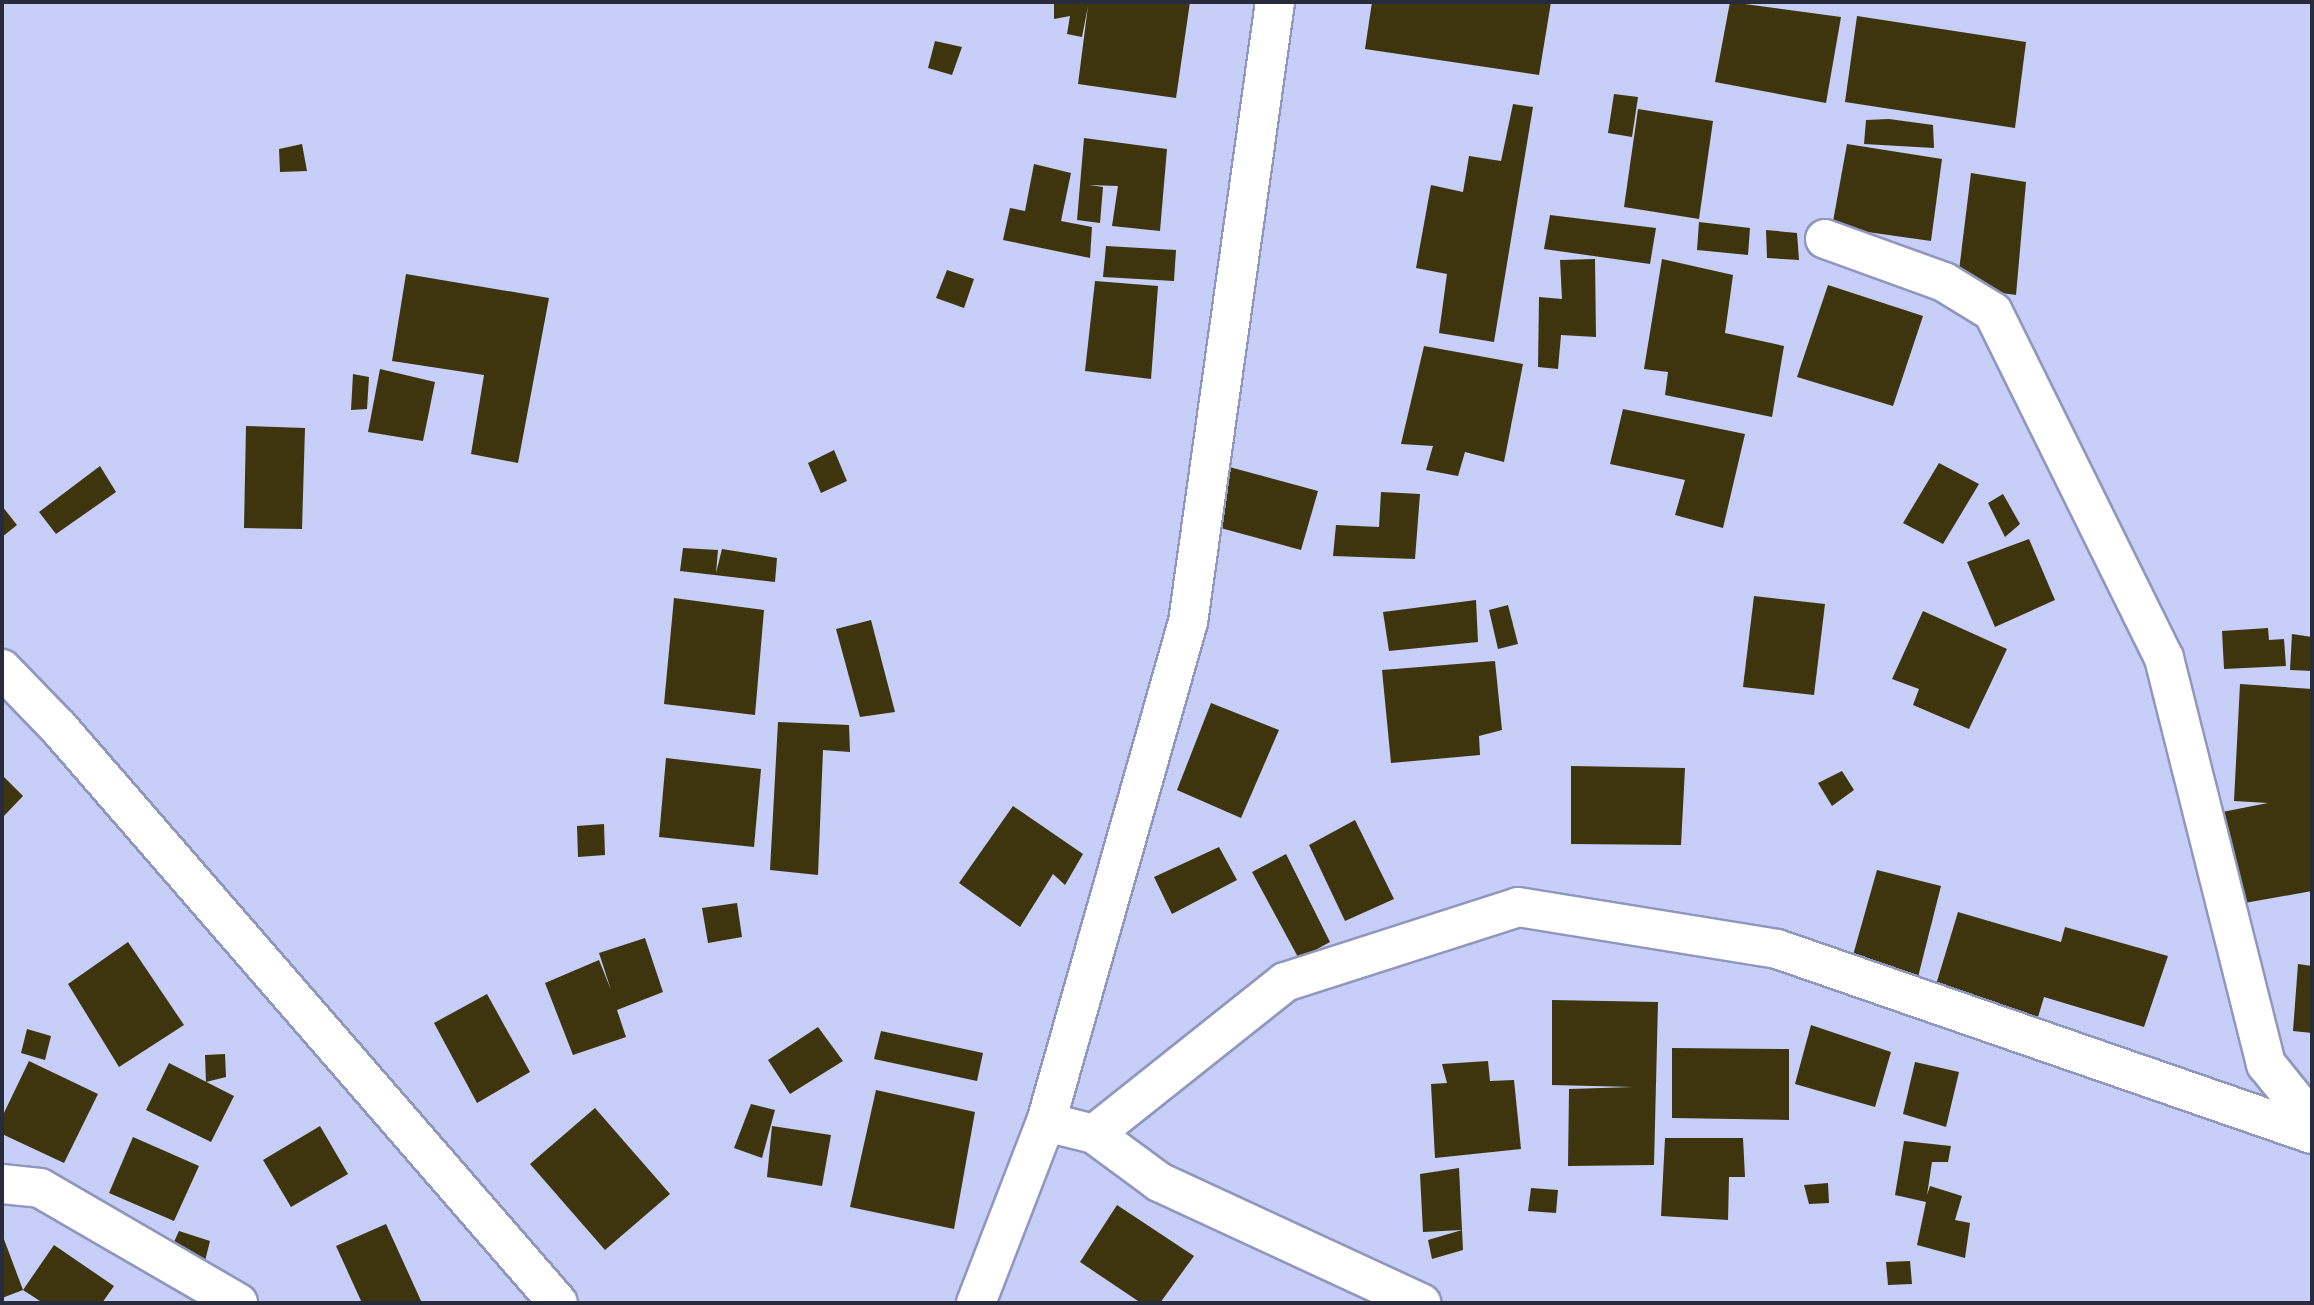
<!DOCTYPE html>
<html>
<head>
<meta charset="utf-8">
<style>
	body { margin:0 }
	#map { position:relative; width:2314px; height:1305px; overflow:hidden; background:#c7cef7; font-family:"Archivo Narrow",sans-serif }
	div>[style] { position:absolute }
	[style*='--x'] { left:calc(var(--x)*1px); top:calc(var(--y)*1px); width:calc(var(--w)*1px); rotate:calc(var(--a)*1deg) }
	.building>* { inset:0; background:#3e350e }
	.roads { filter:drop-shadow(2px 0 #9097bd) drop-shadow(-2px 0 #9097bd) drop-shadow(0 2px #9097bd) drop-shadow(0 -2px #9097bd) }
	.street>* { height:38px; margin:-19px; padding:0 19px; transform-origin:19px; border-radius:19px; background:#fff }
	span { translate:-50% -50%; white-space:nowrap; text-align:center; line-height:1.15; -webkit-text-stroke:7px #d6dcfd; paint-order:stroke }
	.frame { position:absolute; inset:0; border:4px solid #282b3b; pointer-events:none }
</style>
</head>
<body>
<div id="map">
	<div class="building">
		<div style="clip-path:polygon(1054px 2px,1190px 2px,1176px 98px,1078px 84px,1088px 6px,1082px 37px,1067px 34px,1070px 16px,1054px 19px)"></div>
		<div style="clip-path:polygon(1372px 2px,1551px 2px,1539px 75px,1365px 49px)"></div>
		<div style="clip-path:polygon(1730px 2px,1841px 17px,1826px 103px,1715px 82px)"></div>
		<div style="clip-path:polygon(1857px 16px,2026px 42px,2015px 128px,1845px 102px)"></div>
		<div style="clip-path:polygon(935px 41px,962px 47px,952px 75px,928px 68px)"></div>
		<div style="clip-path:polygon(1614px 94px,1638px 97px,1632px 137px,1608px 133px)"></div>
		<div style="clip-path:polygon(1513px 104px,1533px 107px,1494px 342px,1439px 333px,1447px 274px,1416px 268px,1431px 185px,1463px 192px,1469px 156px,1501px 161px)"></div>
		<div style="clip-path:polygon(1638px 109px,1713px 121px,1699px 219px,1624px 207px)"></div>
		<div style="clip-path:polygon(1889px 119px,1933px 125px,1934px 148px,1864px 144px,1866px 120px)"></div>
		<div style="clip-path:polygon(1084px 138px,1167px 149px,1160px 231px,1112px 226px,1118px 186px,1089px 185px,1103px 187px,1100px 223px,1077px 220px)"></div>
		<div style="clip-path:polygon(302px 144px,307px 171px,280px 172px,279px 149px)"></div>
		<div style="clip-path:polygon(1847px 144px,1942px 159px,1931px 241px,1832px 227px)"></div>
		<div style="clip-path:polygon(1034px 164px,1071px 173px,1061px 221px,1092px 227px,1090px 258px,1003px 240px,1010px 208px,1025px 211px)"></div>
		<div style="clip-path:polygon(1971px 173px,2026px 182px,2016px 295px,1957px 287px)"></div>
		<div style="clip-path:polygon(1550px 215px,1656px 228px,1650px 264px,1544px 249px)"></div>
		<div style="clip-path:polygon(1699px 222px,1750px 228px,1748px 255px,1697px 250px)"></div>
		<div style="clip-path:polygon(1766px 230px,1797px 233px,1799px 260px,1767px 258px)"></div>
		<div style="clip-path:polygon(1106px 246px,1176px 250px,1174px 281px,1103px 277px)"></div>
		<div style="clip-path:polygon(1595px 259px,1596px 337px,1561px 335px,1558px 369px,1538px 367px,1539px 297px,1562px 299px,1560px 260px)"></div>
		<div style="clip-path:polygon(1662px 259px,1733px 275px,1725px 333px,1784px 346px,1772px 417px,1665px 395px,1668px 372px,1644px 369px)"></div>
		<div style="clip-path:polygon(947px 270px,974px 279px,964px 308px,936px 298px)"></div>
		<div style="clip-path:polygon(406px 274px,549px 298px,518px 463px,471px 454px,484px 375px,392px 361px)"></div>
		<div style="clip-path:polygon(1095px 281px,1158px 286px,1151px 379px,1085px 371px)"></div>
		<div style="clip-path:polygon(1828px 285px,1923px 316px,1893px 406px,1797px 377px)"></div>
		<div style="clip-path:polygon(1424px 346px,1523px 364px,1504px 462px,1465px 452px,1458px 476px,1426px 470px,1433px 446px,1401px 444px)"></div>
		<div style="clip-path:polygon(380px 369px,435px 382px,423px 441px,368px 432px)"></div>
		<div style="clip-path:polygon(353px 374px,369px 377px,367px 409px,351px 410px)"></div>
		<div style="clip-path:polygon(1623px 409px,1745px 434px,1723px 528px,1675px 515px,1685px 480px,1610px 464px)"></div>
		<div style="clip-path:polygon(246px 426px,305px 428px,302px 529px,244px 528px)"></div>
		<div style="clip-path:polygon(834px 450px,847px 481px,821px 493px,808px 463px)"></div>
		<div style="clip-path:polygon(1939px 463px,1979px 484px,1943px 544px,1903px 523px)"></div>
		<div style="clip-path:polygon(1222px 465px,1318px 491px,1301px 550px,1206px 524px)"></div>
		<div style="clip-path:polygon(100px 466px,116px 492px,56px 534px,39px 512px)"></div>
		<div style="clip-path:polygon(1381px 492px,1420px 494px,1415px 559px,1333px 556px,1336px 525px,1379px 527px)"></div>
		<div style="clip-path:polygon(2003px 494px,2020px 524px,2005px 537px,1988px 503px)"></div>
		<div style="clip-path:polygon(2px 506px,17px 525px,2px 537px)"></div>
		<div style="clip-path:polygon(2029px 539px,2055px 600px,1995px 627px,1967px 562px)"></div>
		<div style="clip-path:polygon(683px 548px,718px 550px,716px 573px,722px 549px,777px 558px,775px 582px,680px 571px)"></div>
		<div style="clip-path:polygon(1754px 596px,1825px 604px,1814px 695px,1743px 687px)"></div>
		<div style="clip-path:polygon(674px 598px,764px 610px,755px 715px,664px 704px)"></div>
		<div style="clip-path:polygon(1476px 600px,1478px 642px,1389px 651px,1383px 612px)"></div>
		<div style="clip-path:polygon(1508px 605px,1518px 644px,1498px 649px,1489px 610px)"></div>
		<div style="clip-path:polygon(1923px 611px,2007px 649px,1969px 729px,1913px 705px,1919px 689px,1892px 679px)"></div>
		<div style="clip-path:polygon(871px 620px,895px 712px,860px 717px,836px 629px)"></div>
		<div style="clip-path:polygon(2268px 628px,2269px 640px,2284px 639px,2286px 666px,2224px 669px,2222px 631px)"></div>
		<div style="clip-path:polygon(2292px 634px,2312px 637px,2312px 671px,2290px 670px)"></div>
		<div style="clip-path:polygon(1495px 661px,1502px 730px,1479px 736px,1480px 755px,1391px 763px,1382px 670px)"></div>
		<div style="clip-path:polygon(2240px 684px,2312px 689px,2312px 891px,2228px 906px,2212px 814px,2268px 803px,2234px 801px)"></div>
		<div style="clip-path:polygon(1211px 703px,1279px 730px,1241px 818px,1177px 790px)"></div>
		<div style="clip-path:polygon(778px 722px,849px 725px,850px 752px,823px 750px,818px 875px,770px 870px)"></div>
		<div style="clip-path:polygon(666px 758px,761px 769px,754px 847px,659px 837px)"></div>
		<div style="clip-path:polygon(1571px 766px,1685px 768px,1681px 845px,1571px 844px)"></div>
		<div style="clip-path:polygon(1842px 771px,1854px 790px,1832px 806px,1818px 783px)"></div>
		<div style="clip-path:polygon(2px 775px,23px 796px,2px 818px)"></div>
		<div style="clip-path:polygon(1013px 806px,1083px 854px,1065px 885px,1053px 874px,1020px 927px,959px 883px)"></div>
		<div style="clip-path:polygon(1355px 820px,1394px 899px,1345px 921px,1309px 845px)"></div>
		<div style="clip-path:polygon(604px 824px,605px 855px,578px 857px,577px 826px)"></div>
		<div style="clip-path:polygon(1219px 847px,1237px 880px,1172px 914px,1154px 877px)"></div>
		<div style="clip-path:polygon(1286px 854px,1330px 942px,1299px 959px,1252px 872px)"></div>
		<div style="clip-path:polygon(1877px 870px,1941px 886px,1915px 989px,1848px 973px)"></div>
		<div style="clip-path:polygon(737px 903px,742px 937px,708px 943px,702px 908px)"></div>
		<div style="clip-path:polygon(1958px 912px,2061px 942px,2065px 927px,2168px 956px,2144px 1027px,2044px 997px,2038px 1017px,1935px 988px)"></div>
		<div style="clip-path:polygon(645px 938px,663px 992px,617px 1010px,626px 1037px,573px 1055px,545px 983px,599px 960px,611px 990px,599px 953px)"></div>
		<div style="clip-path:polygon(128px 942px,184px 1025px,119px 1067px,68px 984px)"></div>
		<div style="clip-path:polygon(2298px 964px,2312px 966px,2312px 1033px,2293px 1031px)"></div>
		<div style="clip-path:polygon(487px 994px,530px 1072px,477px 1103px,434px 1023px)"></div>
		<div style="clip-path:polygon(1552px 1000px,1658px 1002px,1654px 1165px,1568px 1166px,1569px 1089px,1633px 1087px,1552px 1085px)"></div>
		<div style="clip-path:polygon(1811px 1025px,1891px 1052px,1875px 1107px,1795px 1084px)"></div>
		<div style="clip-path:polygon(818px 1027px,843px 1061px,790px 1094px,768px 1060px)"></div>
		<div style="clip-path:polygon(27px 1029px,51px 1036px,45px 1060px,21px 1053px)"></div>
		<div style="clip-path:polygon(881px 1031px,983px 1053px,977px 1081px,874px 1059px)"></div>
		<div style="clip-path:polygon(1672px 1048px,1789px 1049px,1789px 1120px,1672px 1118px)"></div>
		<div style="clip-path:polygon(225px 1054px,226px 1077px,206px 1082px,205px 1055px)"></div>
		<div style="clip-path:polygon(29px 1061px,98px 1094px,64px 1163px,2px 1134px,2px 1117px)"></div>
		<div style="clip-path:polygon(1488px 1061px,1490px 1081px,1514px 1080px,1521px 1149px,1435px 1158px,1431px 1084px,1447px 1083px,1442px 1064px)"></div>
		<div style="clip-path:polygon(1915px 1062px,1959px 1072px,1946px 1127px,1903px 1114px)"></div>
		<div style="clip-path:polygon(169px 1063px,234px 1096px,211px 1142px,146px 1110px)"></div>
		<div style="clip-path:polygon(876px 1090px,975px 1112px,954px 1229px,850px 1207px)"></div>
		<div style="clip-path:polygon(751px 1104px,775px 1110px,762px 1158px,734px 1148px)"></div>
		<div style="clip-path:polygon(595px 1108px,670px 1194px,605px 1250px,530px 1164px)"></div>
		<div style="clip-path:polygon(320px 1126px,348px 1174px,291px 1207px,263px 1160px)"></div>
		<div style="clip-path:polygon(772px 1126px,831px 1135px,822px 1186px,767px 1177px)"></div>
		<div style="clip-path:polygon(133px 1137px,199px 1166px,174px 1221px,109px 1193px)"></div>
		<div style="clip-path:polygon(1665px 1138px,1743px 1138px,1745px 1177px,1729px 1177px,1728px 1220px,1661px 1216px)"></div>
		<div style="clip-path:polygon(1904px 1141px,1951px 1146px,1948px 1162px,1932px 1162px,1927px 1195px,1930px 1186px,1962px 1196px,1955px 1220px,1970px 1223px,1965px 1258px,1917px 1245px,1926px 1202px,1895px 1195px)"></div>
		<div style="clip-path:polygon(1459px 1168px,1462px 1230px,1423px 1232px,1420px 1174px)"></div>
		<div style="clip-path:polygon(1828px 1183px,1829px 1203px,1809px 1204px,1804px 1185px)"></div>
		<div style="clip-path:polygon(1531px 1188px,1558px 1190px,1556px 1213px,1528px 1211px)"></div>
		<div style="clip-path:polygon(1117px 1205px,1194px 1256px,1160px 1303px,1141px 1303px,1080px 1262px)"></div>
		<div style="clip-path:polygon(386px 1224px,422px 1303px,362px 1303px,336px 1246px)"></div>
		<div style="clip-path:polygon(1462px 1230px,1463px 1250px,1432px 1259px,1428px 1240px)"></div>
		<div style="clip-path:polygon(179px 1231px,210px 1241px,204px 1265px,168px 1255px)"></div>
		<div style="clip-path:polygon(2px 1234px,23px 1290px,54px 1245px,114px 1286px,102px 1303px,43px 1303px,23px 1290px,2px 1298px)"></div>
		<div style="clip-path:polygon(1910px 1261px,1912px 1284px,1888px 1285px,1886px 1262px)"></div>
	</div>
	<div class="roads">
		<div class="street">
			<div style="--x:1825;--y:239;--w:127;--a:19.9"></div>
			<div style="--x:1944;--y:282;--w:57;--a:31.5"></div>
			<div style="--x:1993;--y:312;--w:386;--a:63.7"></div>
			<div style="--x:2164;--y:658;--w:419;--a:75.9"></div>
			<div style="--x:2266;--y:1064;--w:73;--a:51.1"></div>
			<div style="--x:2;--y:669;--w:82;--a:46"></div>
			<div style="--x:59;--y:728;--w:761;--a:49.05"></div>
			<div style="--x:1046;--y:1122;--w:49;--a:14"></div>
			<div style="--x:1094;--y:1134;--w:244;--a:-38.5"></div>
			<div style="--x:1285;--y:982;--w:245;--a:-17.8"></div>
			<div style="--x:1518;--y:907;--w:262;--a:9.2"></div>
			<div style="--x:1777;--y:949;--w:566;--a:19.08"></div>
			<div style="--x:1094;--y:1134;--w:81;--a:36.4"></div>
			<div style="--x:1159;--y:1182;--w:289;--a:24.8"></div>
			<div style="--x:2;--y:1184;--w:38;--a:6"></div>
			<div style="--x:40;--y:1188;--w:229;--a:30.1"></div>
			<div style="--x:976;--y:1303;--w:194;--a:-68.9"></div>
			<div style="--x:1046;--y:1122;--w:520;--a:-74.15"></div>
			<div style="--x:1188;--y:622;--w:626;--a:-82.01"></div>
		</div>
	</div>
	<div class="frame"></div>
</div>
</body>
</html>
